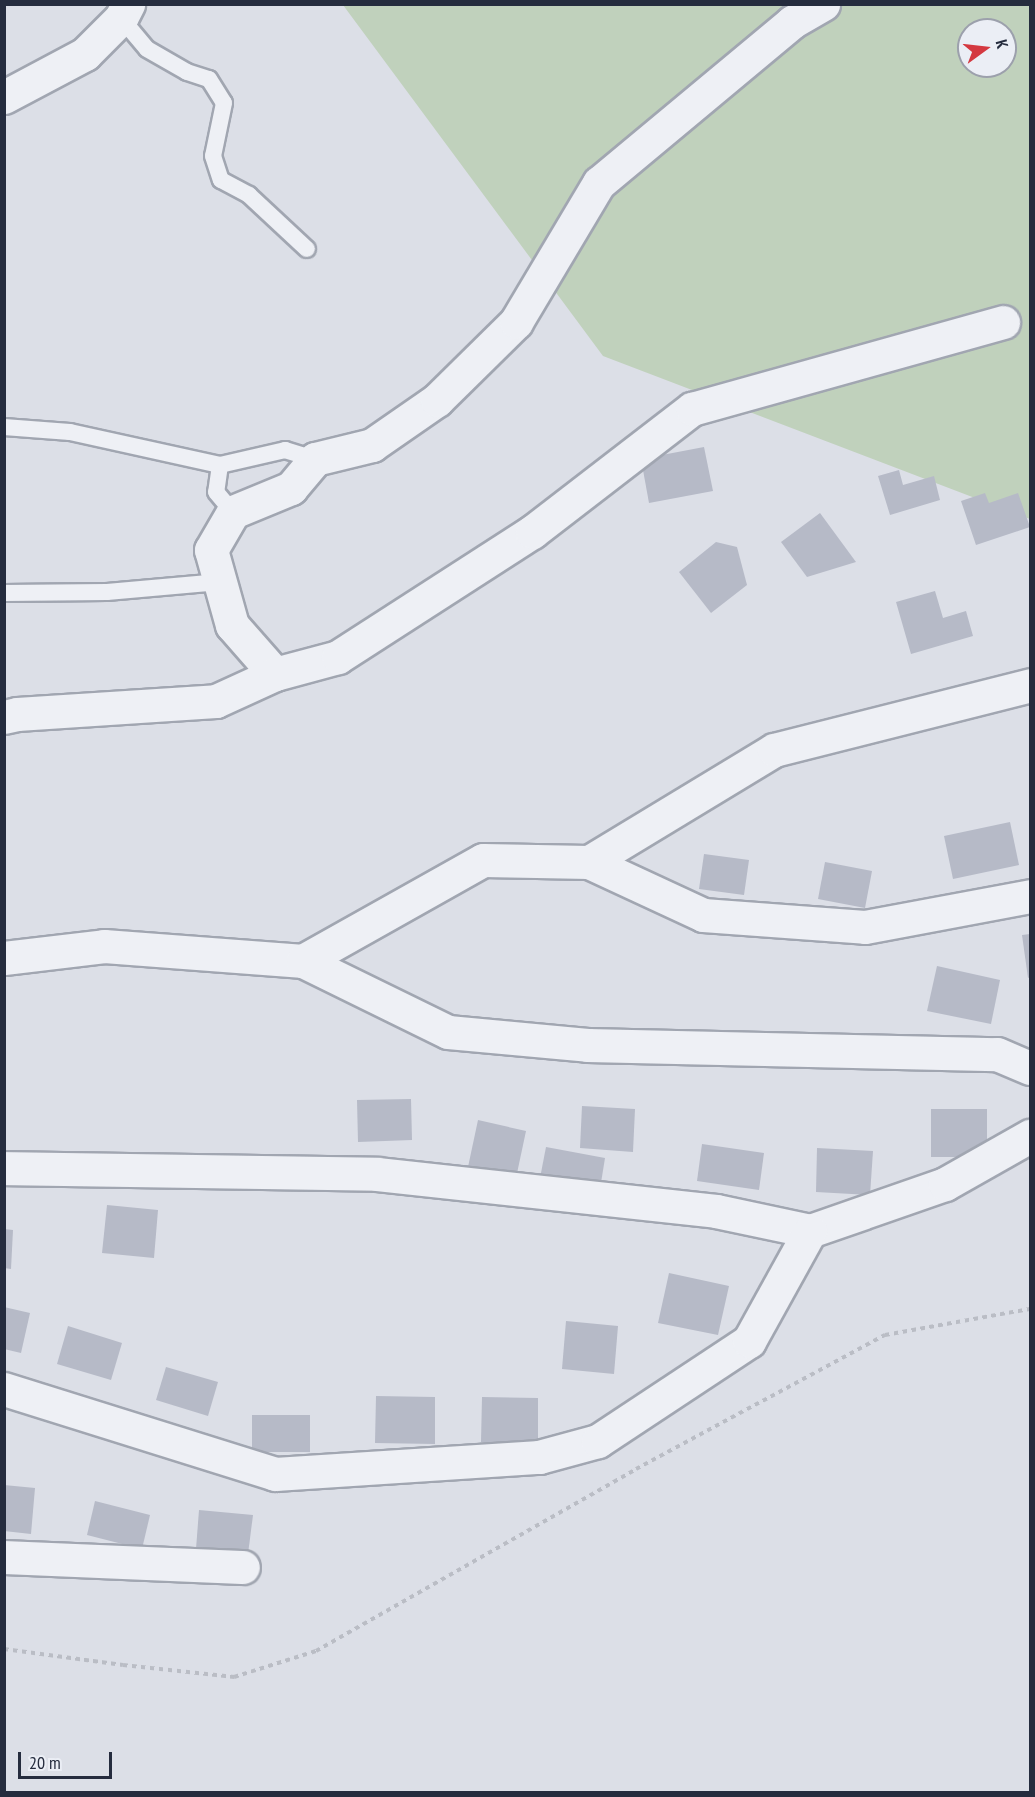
<!DOCTYPE html>
<html>
<head>
<meta charset="utf-8">
<style>
	body { margin:0 }
	#map { position:relative; width:1035px; height:1797px; overflow:hidden; background:#dcdfe7; font-family:"PT Sans Narrow",sans-serif }
	div>[style] { position:absolute }
	[style*='--x'] { left:calc(var(--x)*1px); top:calc(var(--y)*1px); width:calc(var(--w)*1px); rotate:calc(var(--a)*1deg) }
	.green>* { inset:0; background:#c0d1bc }
	.building>* { inset:0; background:#b6bac7 }
	.path>* { height:4px; margin-top:-2px; transform-origin:0; background:repeating-linear-gradient(90deg,#babdc5 0 4.5px,transparent 0 9px) }
	.roads { filter:drop-shadow(2px 0 #a1a6b1) drop-shadow(-2px 0 #a1a6b1) drop-shadow(0 2px #a1a6b1) drop-shadow(0 -2px #a1a6b1) }
	.lane>* { height:16px; margin:-8px; padding:0 8px; transform-origin:8px; border-radius:8px; background:#eef0f5 }
	.street>* { height:33px; margin:-16.5px; padding:0 16.5px; transform-origin:16.5px; border-radius:16.5px; background:#eef0f5 }
	span { translate:-50% -50%; white-space:nowrap; text-align:center; line-height:1.15; -webkit-text-stroke:4.5px #ebeef5; paint-order:stroke }
	.frame { position:absolute; inset:0; border:6px solid #252c3e; pointer-events:none }
	.north { position:absolute; left:957px; top:18px; width:60px; height:60px; box-sizing:border-box; background:#ebeef5; border:2px solid #9ca0ac; border-radius:50%; rotate:75deg; font-size:16px; font-weight:700; line-height:24px; text-align:center; color:#252c3e }
	.north::after { content:''; display:block; margin:auto; width:21px; height:27px; background:#d43840; clip-path:polygon(50% 0,100% 100%,50% 72%,0 100%) }
	.scale { position:absolute; left:18px; top:1752px; width:94px; height:27px; box-sizing:border-box; border:3px solid #252c3e; border-top:0; padding-left:8px; font-size:18px; line-height:21px; white-space:nowrap; color:#252c3e; -webkit-text-stroke:4px #ebeef5; paint-order:stroke }
</style>
</head>
<body>
<div id="map">
	<div class="green">
		<div style="clip-path:polygon(evenodd,343px 5px,1030px 5px,1030px 519px,603px 356px,343px 5px,969px 30px,1005px 30px,1005px 66px,969px 66px,969px 30px)"></div>
	</div>
	<div class="building">
		<div style="clip-path:polygon(704px 447px,713px 491px,649px 503px,641px 459px)"></div>
		<div style="clip-path:polygon(899px 470px,903px 485px,934px 476px,940px 500px,890px 515px,878px 476px)"></div>
		<div style="clip-path:polygon(985px 493px,989px 503px,1018px 493px,1030px 527px,976px 545px,961px 501px)"></div>
		<div style="clip-path:polygon(820px 513px,856px 562px,807px 577px,781px 542px)"></div>
		<div style="clip-path:polygon(716px 542px,737px 547px,747px 585px,711px 613px,679px 572px)"></div>
		<div style="clip-path:polygon(935px 591px,943px 618px,966px 611px,973px 636px,911px 654px,896px 602px)"></div>
		<div style="clip-path:polygon(1010px 822px,1019px 865px,953px 879px,944px 836px)"></div>
		<div style="clip-path:polygon(704px 854px,749px 860px,744px 895px,699px 889px)"></div>
		<div style="clip-path:polygon(825px 862px,872px 871px,865px 908px,818px 899px)"></div>
		<div style="clip-path:polygon(1030px 934px,1030px 977px,1028px 978px,1022px 935px)"></div>
		<div style="clip-path:polygon(937px 966px,1000px 980px,991px 1024px,927px 1011px)"></div>
		<div style="clip-path:polygon(411px 1099px,412px 1140px,358px 1142px,357px 1100px)"></div>
		<div style="clip-path:polygon(582px 1106px,635px 1109px,633px 1152px,580px 1148px)"></div>
		<div style="clip-path:polygon(931px 1109px,987px 1109px,987px 1157px,931px 1157px)"></div>
		<div style="clip-path:polygon(478px 1120px,526px 1131px,516px 1178px,468px 1167px)"></div>
		<div style="clip-path:polygon(702px 1144px,764px 1153px,759px 1190px,697px 1181px)"></div>
		<div style="clip-path:polygon(546px 1147px,605px 1158px,600px 1189px,540px 1178px)"></div>
		<div style="clip-path:polygon(817px 1148px,873px 1151px,870px 1195px,816px 1192px)"></div>
		<div style="clip-path:polygon(107px 1205px,158px 1210px,154px 1258px,102px 1253px)"></div>
		<div style="clip-path:polygon(4px 1229px,13px 1230px,11px 1269px,4px 1268px)"></div>
		<div style="clip-path:polygon(669px 1273px,729px 1286px,718px 1335px,658px 1323px)"></div>
		<div style="clip-path:polygon(4px 1307px,30px 1313px,21px 1353px,4px 1349px)"></div>
		<div style="clip-path:polygon(566px 1321px,618px 1326px,614px 1374px,562px 1369px)"></div>
		<div style="clip-path:polygon(68px 1326px,122px 1343px,111px 1380px,57px 1364px)"></div>
		<div style="clip-path:polygon(166px 1367px,218px 1382px,208px 1416px,156px 1400px)"></div>
		<div style="clip-path:polygon(376px 1396px,435px 1397px,435px 1444px,375px 1443px)"></div>
		<div style="clip-path:polygon(482px 1397px,538px 1398px,538px 1443px,481px 1442px)"></div>
		<div style="clip-path:polygon(252px 1415px,310px 1415px,310px 1452px,252px 1452px)"></div>
		<div style="clip-path:polygon(4px 1485px,35px 1488px,31px 1534px,4px 1531px)"></div>
		<div style="clip-path:polygon(95px 1501px,150px 1515px,142px 1549px,87px 1535px)"></div>
		<div style="clip-path:polygon(199px 1510px,253px 1515px,248px 1554px,196px 1549px)"></div>
	</div>
	<div class="path">
		<div style="--x:4;--y:1649;--w:120;--a:7.7"></div>
		<div style="--x:123;--y:1665;--w:112;--a:6.2"></div>
		<div style="--x:234;--y:1677;--w:86;--a:-17.6"></div>
		<div style="--x:316;--y:1651;--w:368;--a:-29.6"></div>
		<div style="--x:636;--y:1469;--w:283;--a:-28.3"></div>
		<div style="--x:885;--y:1335;--w:147;--a:-10.2"></div>
	</div>
	<div class="roads">
		<div class="lane">
			<div style="--x:121;--y:18;--w:40;--a:50"></div>
			<div style="--x:147;--y:49;--w:46;--a:29.9"></div>
			<div style="--x:187;--y:72;--w:23;--a:18"></div>
			<div style="--x:209;--y:79;--w:28;--a:58"></div>
			<div style="--x:224;--y:103;--w:54;--a:101.7"></div>
			<div style="--x:213;--y:156;--w:25;--a:72"></div>
			<div style="--x:221;--y:180;--w:32;--a:28"></div>
			<div style="--x:249;--y:195;--w:79;--a:43"></div>
			<div style="--x:4;--y:427;--w:66;--a:4.3"></div>
			<div style="--x:70;--y:432;--w:154;--a:12.4"></div>
			<div style="--x:220;--y:465;--w:67;--a:-13"></div>
			<div style="--x:285;--y:450;--w:31;--a:17"></div>
			<div style="--x:220;--y:465;--w:27;--a:98"></div>
			<div style="--x:216;--y:492;--w:26;--a:50"></div>
			<div style="--x:4;--y:593;--w:103;--a:-0.6"></div>
			<div style="--x:107;--y:592;--w:113;--a:-5.1"></div>
		</div>
		<div class="street">
			<div style="--x:4;--y:97;--w:92;--a:-28"></div>
			<div style="--x:85;--y:54;--w:51;--a:-45"></div>
			<div style="--x:121;--y:18;--w:16;--a:-63"></div>
			<div style="--x:275;--y:674;--w:65;--a:-131.3"></div>
			<div style="--x:232;--y:625;--w:78;--a:-105.6"></div>
			<div style="--x:211;--y:550;--w:44;--a:-59.9"></div>
			<div style="--x:233;--y:512;--w:63;--a:-22.5"></div>
			<div style="--x:291;--y:488;--w:38;--a:-50"></div>
			<div style="--x:315;--y:459;--w:59;--a:-13.8"></div>
			<div style="--x:372;--y:445;--w:79;--a:-34.7"></div>
			<div style="--x:437;--y:400;--w:111;--a:-44.6"></div>
			<div style="--x:516;--y:322;--w:162;--a:-59.2"></div>
			<div style="--x:599;--y:183;--w:251;--a:-39.8"></div>
			<div style="--x:792;--y:22;--w:36;--a:-30"></div>
			<div style="--x:4;--y:717;--w:13;--a:-13"></div>
			<div style="--x:17;--y:714;--w:199;--a:-3.7"></div>
			<div style="--x:216;--y:701;--w:65;--a:-24.6"></div>
			<div style="--x:275;--y:674;--w:65;--a:-15.1"></div>
			<div style="--x:338;--y:657;--w:231;--a:-32.8"></div>
			<div style="--x:532;--y:532;--w:202;--a:-37.6"></div>
			<div style="--x:692;--y:409;--w:323;--a:-15.6"></div>
			<div style="--x:589;--y:862;--w:216;--a:-31.2"></div>
			<div style="--x:774;--y:750;--w:264;--a:-14.2"></div>
			<div style="--x:4;--y:958;--w:101;--a:-6.8"></div>
			<div style="--x:104;--y:946;--w:200;--a:4.3"></div>
			<div style="--x:303;--y:961;--w:161;--a:26.1"></div>
			<div style="--x:448;--y:1032;--w:140;--a:5.3"></div>
			<div style="--x:587;--y:1045;--w:410;--a:1.3"></div>
			<div style="--x:997;--y:1054;--w:36;--a:23"></div>
			<div style="--x:303;--y:961;--w:206;--a:-29.3"></div>
			<div style="--x:483;--y:860;--w:106;--a:1.1"></div>
			<div style="--x:589;--y:862;--w:126;--a:24.9"></div>
			<div style="--x:703;--y:915;--w:162;--a:4.2"></div>
			<div style="--x:865;--y:927;--w:168;--a:-10.6"></div>
			<div style="--x:4;--y:1168;--w:373;--a:0.9"></div>
			<div style="--x:377;--y:1174;--w:341;--a:6.2"></div>
			<div style="--x:716;--y:1211;--w:96;--a:12"></div>
			<div style="--x:810;--y:1231;--w:143;--a:-19.2"></div>
			<div style="--x:945;--y:1184;--w:98;--a:-29.5"></div>
			<div style="--x:4;--y:1389;--w:284;--a:17.4"></div>
			<div style="--x:275;--y:1474;--w:265;--a:-3.7"></div>
			<div style="--x:539;--y:1457;--w:61;--a:-15.2"></div>
			<div style="--x:598;--y:1441;--w:181;--a:-33.5"></div>
			<div style="--x:749;--y:1341;--w:126;--a:-61"></div>
			<div style="--x:4;--y:1557;--w:239;--a:2.4"></div>
		</div>
	</div>
	<div class="frame"></div>
	<div class="north">K</div>
	<div class="scale">20 m</div>
</div>
</body>
</html>
